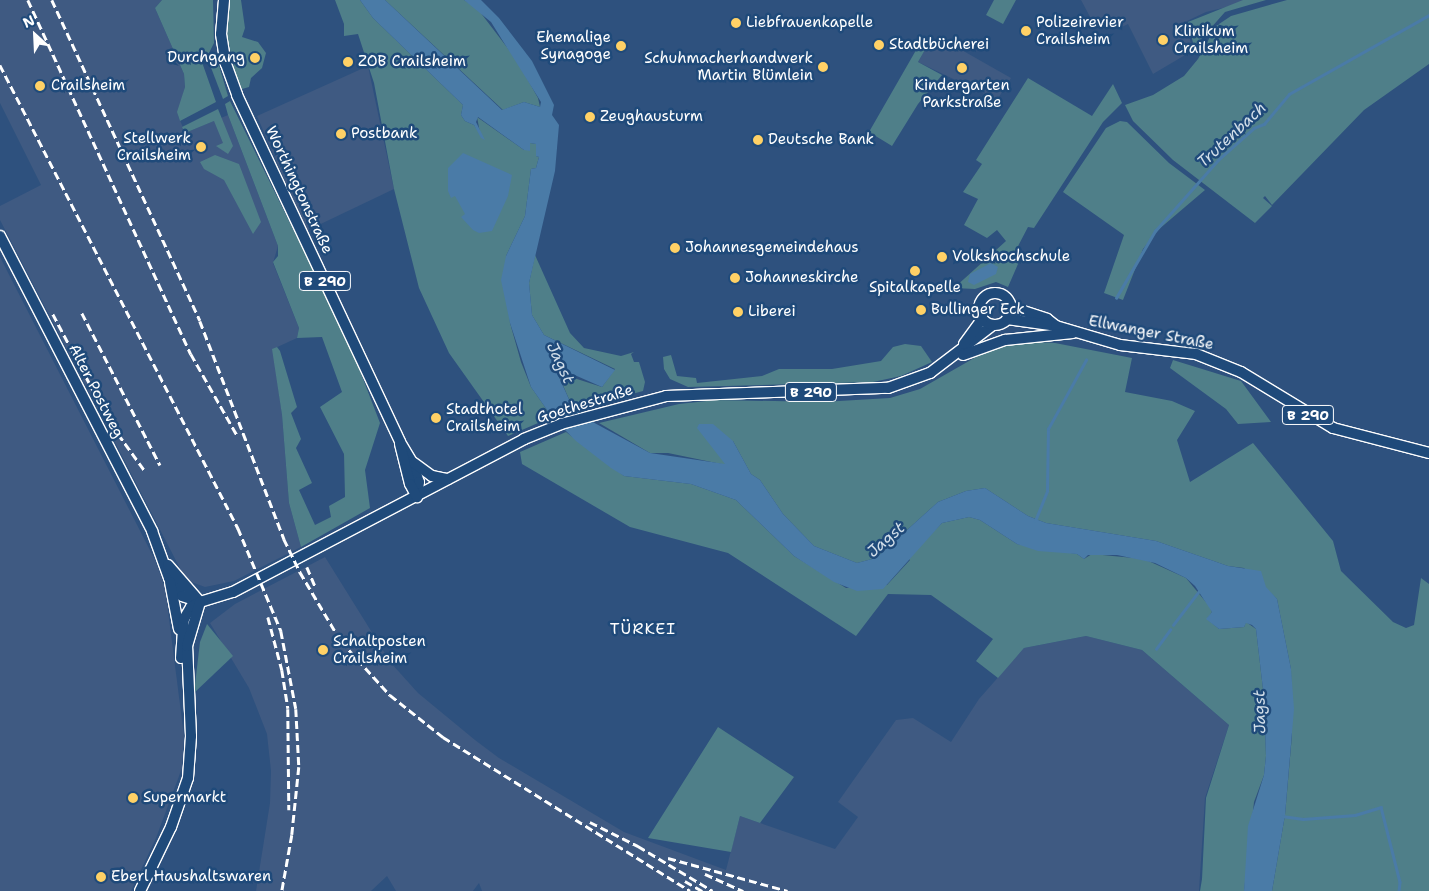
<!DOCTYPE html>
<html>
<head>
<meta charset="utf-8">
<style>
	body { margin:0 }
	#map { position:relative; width:1429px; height:891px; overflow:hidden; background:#2e517e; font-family:"Shantell Sans",sans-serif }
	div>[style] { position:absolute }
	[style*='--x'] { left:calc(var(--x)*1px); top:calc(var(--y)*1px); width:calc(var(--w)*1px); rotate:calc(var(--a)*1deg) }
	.built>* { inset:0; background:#3f5a82 }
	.green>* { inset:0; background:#4f7f89 }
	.water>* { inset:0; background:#4a7ba7 }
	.stream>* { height:2.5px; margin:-1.25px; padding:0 1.25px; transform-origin:1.25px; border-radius:1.25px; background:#4a7ba7 }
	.roads { filter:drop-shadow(1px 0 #fff) drop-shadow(-1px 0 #fff) drop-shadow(0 1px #fff) drop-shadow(0 -1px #fff) }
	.major>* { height:10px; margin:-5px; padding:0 5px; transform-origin:5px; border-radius:5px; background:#1f4a7a }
	.major>.ring { margin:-5px; padding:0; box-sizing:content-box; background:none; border:10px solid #1f4a7a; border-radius:50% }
	.rail>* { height:2.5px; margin-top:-1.25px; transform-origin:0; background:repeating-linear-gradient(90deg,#fff 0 8px,transparent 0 12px) }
	.dots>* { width:14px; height:14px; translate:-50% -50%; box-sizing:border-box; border:2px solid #1f4a7a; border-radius:50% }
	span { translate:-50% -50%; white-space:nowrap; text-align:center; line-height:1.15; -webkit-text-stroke:5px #1f4a7a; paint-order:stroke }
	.shield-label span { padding:1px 4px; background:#1f4a7a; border:1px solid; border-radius:4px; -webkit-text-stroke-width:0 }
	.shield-label { font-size:14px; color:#fff; font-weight:700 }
	.poi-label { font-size:15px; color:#fff }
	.left { translate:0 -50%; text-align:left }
	.right { translate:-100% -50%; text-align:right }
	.street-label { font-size:15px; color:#fff }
	.water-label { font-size:16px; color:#d2dee9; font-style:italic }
	.neighbourhood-label { font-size:16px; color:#fff; letter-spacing:1px }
	.north { position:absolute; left:10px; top:10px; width:50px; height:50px; -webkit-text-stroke:4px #1f4a7a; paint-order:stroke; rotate:335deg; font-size:14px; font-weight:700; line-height:20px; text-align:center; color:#fff }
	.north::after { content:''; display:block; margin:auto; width:18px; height:22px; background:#fff; clip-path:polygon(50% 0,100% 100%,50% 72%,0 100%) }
</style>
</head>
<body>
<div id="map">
	<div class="built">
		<div style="clip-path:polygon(0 0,162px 0,155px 8px,184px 74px,185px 87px,178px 115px,185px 133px,228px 115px,278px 246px,273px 263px,299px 328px,297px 338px,273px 349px,282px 415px,289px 503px,301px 547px,234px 581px,205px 587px,186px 580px,0 220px,0 206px,41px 185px,0 103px)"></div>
		<div style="clip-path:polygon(1081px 0,1256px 0,1206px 12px,1187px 21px,1192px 51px,1153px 74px,1128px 24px,1120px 28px,1115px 18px,1096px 28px)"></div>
		<div style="clip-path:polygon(944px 40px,1011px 78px,997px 100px,918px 62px,927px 46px)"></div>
		<div style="clip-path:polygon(368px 66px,394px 189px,306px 231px,257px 116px)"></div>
		<div style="clip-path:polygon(0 257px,155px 560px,165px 587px,184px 736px,182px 768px,156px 838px,131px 891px,0 891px)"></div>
		<div style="clip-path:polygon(325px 557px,391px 663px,418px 693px,475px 740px,499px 758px,624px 832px,726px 870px,740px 816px,835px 849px,858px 817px,838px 802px,896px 720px,913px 718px,951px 742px,979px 699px,1024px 648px,1086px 636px,1142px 650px,1229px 725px,1205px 798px,1199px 891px,482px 891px,479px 883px,473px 891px,396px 891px,387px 876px,371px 891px,256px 891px,270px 803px,271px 771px,267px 734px,249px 688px,210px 623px,235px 604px)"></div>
	</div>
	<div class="green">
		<div style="clip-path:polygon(162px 0,213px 0,214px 43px,203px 65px,216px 102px,180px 121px,177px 112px,185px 87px,184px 74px,155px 8px)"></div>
		<div style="clip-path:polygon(230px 0,241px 0,245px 28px,242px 37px,258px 42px,266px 53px,262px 68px,251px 78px,249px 87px,242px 89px,235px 73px,227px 35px)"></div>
		<div style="clip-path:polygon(335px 0,360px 0,373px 18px,463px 105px,461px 115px,465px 121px,474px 125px,480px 133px,477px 117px,524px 150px,530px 143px,536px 144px,536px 156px,539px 157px,536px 168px,531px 169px,525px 216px,506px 256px,510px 323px,521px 362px,531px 387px,552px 417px,508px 436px,449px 353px,419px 288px,394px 189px,374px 83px,358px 34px,344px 36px,344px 24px)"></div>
		<div style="clip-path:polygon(385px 0,464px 0,477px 8px,516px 59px,538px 98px,540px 107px,524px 102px,503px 110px)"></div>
		<div style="clip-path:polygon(994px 0,1016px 0,1003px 24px,986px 15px)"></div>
		<div style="clip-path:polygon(1243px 0,1266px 0,1225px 12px,1194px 47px,1188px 22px)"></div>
		<div style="clip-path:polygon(1287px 0,1429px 0,1429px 64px,1364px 110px,1272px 205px,1265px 196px,1263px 198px,1272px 206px,1255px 223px,1173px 160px,1133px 121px,1125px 105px,1153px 95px,1184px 76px,1198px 59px,1216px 26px,1231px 16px)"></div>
		<div style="clip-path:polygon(919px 45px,926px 48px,918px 62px,942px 75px,918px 104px,892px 146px,869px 132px)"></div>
		<div style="clip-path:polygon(213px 60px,218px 62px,228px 96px,223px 99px,210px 65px)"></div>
		<div style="clip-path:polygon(1028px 78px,1092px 116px,1113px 84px,1122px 103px,1103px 122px,1034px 228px,1028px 227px,1015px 252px,1021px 257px,1008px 287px,996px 282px,975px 289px,954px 288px,1006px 241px,997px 230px,987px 238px,964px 225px,978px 199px,963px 192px,982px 164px,976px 160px)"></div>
		<div style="clip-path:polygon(230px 101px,350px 345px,380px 423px,365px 470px,370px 508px,301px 547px,289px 503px,282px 415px,272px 349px,277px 347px,280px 351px,297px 407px,291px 413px,301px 439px,296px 448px,312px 483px,299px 490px,315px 525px,331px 517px,329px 506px,345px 497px,344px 454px,320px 407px,342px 392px,322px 337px,297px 338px,299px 328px,273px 262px,278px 256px,278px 246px,228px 115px,225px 104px)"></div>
		<div style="clip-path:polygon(218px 109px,233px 146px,228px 154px,216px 146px,223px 143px,214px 121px,185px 133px,182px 127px)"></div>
		<div style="clip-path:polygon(1120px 121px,1127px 122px,1169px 163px,1205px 190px,1158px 230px,1143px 249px,1123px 300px,1104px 293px,1124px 235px,1063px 192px,1106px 128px)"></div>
		<div style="clip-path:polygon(215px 155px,239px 164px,261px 222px,253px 234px,224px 180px,204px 169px,200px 162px)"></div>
		<div style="clip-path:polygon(535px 255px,570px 333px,584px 348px,621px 356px,634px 352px,631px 354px,634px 362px,639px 362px,645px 382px,643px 391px,577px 409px,572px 406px,555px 367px,577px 379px,602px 387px,615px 369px,544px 335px,532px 315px,529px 283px)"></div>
		<div style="clip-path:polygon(1019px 341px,1055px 343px,1132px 358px,1125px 392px,1172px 401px,1195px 411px,1177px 440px,1190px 482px,1253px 443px,1333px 541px,1341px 571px,1393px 622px,1406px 628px,1414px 625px,1421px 578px,1429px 584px,1429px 891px,1272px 891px,1285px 815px,1292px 735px,1291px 669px,1277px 599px,1244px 568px,1228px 566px,1156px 541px,1046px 523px,1028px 516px,985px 488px,966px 491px,938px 502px,876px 558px,857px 563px,814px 546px,783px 514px,760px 480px,751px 474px,733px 441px,726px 465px,668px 453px,650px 453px,599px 423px,679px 404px,716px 400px,822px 402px,890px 398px,920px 389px,976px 357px)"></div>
		<div style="clip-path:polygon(905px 344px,921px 346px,932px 362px,901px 376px,873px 382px,688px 387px,670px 379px,664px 369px,663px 357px,671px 355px,677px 376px,696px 378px,697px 383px,762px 376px,779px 369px,832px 369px,881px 361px,893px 347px)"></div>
		<div style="clip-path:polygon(1173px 360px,1241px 381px,1271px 422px,1238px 424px,1226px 409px,1170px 368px)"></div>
		<div style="clip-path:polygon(566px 432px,624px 476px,691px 484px,736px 500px,794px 556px,846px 588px,887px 585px,910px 560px,908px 558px,942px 523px,969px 517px,980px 520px,1017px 544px,1077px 554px,1084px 559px,1092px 554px,1144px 559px,1186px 578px,1210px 607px,1212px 612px,1207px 619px,1219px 629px,1244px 627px,1246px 622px,1256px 629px,1264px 698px,1266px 756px,1264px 775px,1254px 802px,1244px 891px,1200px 891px,1202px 879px,1206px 880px,1202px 879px,1206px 798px,1229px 725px,1142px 650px,1086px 636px,1024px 648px,998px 678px,976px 661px,993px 639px,931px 595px,888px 594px,856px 636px,728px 553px,630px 527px,522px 464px,520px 452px)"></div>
		<div style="clip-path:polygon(207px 624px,233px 656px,194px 693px,200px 642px)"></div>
		<div style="clip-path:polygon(718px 727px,794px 777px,760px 823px,740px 816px,731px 852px,648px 838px)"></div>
	</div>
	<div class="water">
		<div style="clip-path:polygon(360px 0,385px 0,502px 110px,524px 102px,540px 107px,541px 102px,491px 22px,464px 0,481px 0,499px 18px,532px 61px,554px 105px,552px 115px,559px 125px,555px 171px,529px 283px,532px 315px,544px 335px,615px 370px,602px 387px,554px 366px,572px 406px,589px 420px,650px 453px,725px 464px,697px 428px,699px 424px,713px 424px,733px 441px,751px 474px,760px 480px,783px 514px,814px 546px,857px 563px,876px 558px,938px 502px,966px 491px,985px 488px,1028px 516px,1046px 523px,1156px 541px,1228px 566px,1261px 571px,1266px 587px,1277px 599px,1291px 669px,1294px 709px,1285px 815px,1272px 891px,1244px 891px,1248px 826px,1264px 775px,1266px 756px,1264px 698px,1256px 629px,1252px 625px,1246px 623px,1244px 627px,1219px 629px,1206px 619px,1212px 612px,1195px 586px,1186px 578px,1155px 563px,1117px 555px,1088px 555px,1084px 559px,1077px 554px,1038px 551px,1017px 544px,980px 520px,969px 517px,942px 523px,883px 589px,857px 591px,834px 582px,794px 556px,736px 500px,691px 484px,624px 476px,611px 468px,576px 441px,552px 417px,531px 387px,510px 323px,501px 280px,506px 256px,525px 216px,531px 169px,536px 168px,539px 157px,536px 156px,536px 144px,530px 143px,530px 151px,524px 150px,478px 117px,476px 122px,485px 140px,481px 138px,474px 125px,465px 121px,461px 115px,463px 105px,373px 18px)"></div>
		<div style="clip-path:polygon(463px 153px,512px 175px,508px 196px,492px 231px,479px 233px,473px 230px,461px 217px,465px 214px,455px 196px,451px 198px,448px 191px,448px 168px)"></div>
		<div style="clip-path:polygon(991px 263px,998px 267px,996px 274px,974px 285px,968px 282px,970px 274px)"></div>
	</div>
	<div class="stream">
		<div style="--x:1116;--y:298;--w:78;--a:-59.8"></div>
		<div style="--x:1155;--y:231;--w:95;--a:-48.4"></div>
		<div style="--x:1218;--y:160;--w:48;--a:-41.6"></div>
		<div style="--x:1254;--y:128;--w:11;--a:-22"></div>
		<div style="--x:1264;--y:124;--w:39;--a:-50"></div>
		<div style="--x:1289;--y:94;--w:161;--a:-29.4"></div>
		<div style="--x:1035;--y:521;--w:32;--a:-68"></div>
		<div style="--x:1047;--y:491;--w:62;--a:-89.1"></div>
		<div style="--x:1048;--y:429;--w:79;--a:-61.2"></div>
		<div style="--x:1173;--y:625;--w:43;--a:-52.6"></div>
		<div style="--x:1156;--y:649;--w:24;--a:-54"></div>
		<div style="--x:1282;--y:816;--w:21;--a:8"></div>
		<div style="--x:1303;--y:819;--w:52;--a:-4.4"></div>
		<div style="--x:1355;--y:815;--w:27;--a:-17"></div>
		<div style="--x:1381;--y:807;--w:77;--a:75.8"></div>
		<div style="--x:1400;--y:882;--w:9;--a:96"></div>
	</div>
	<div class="roads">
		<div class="major">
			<div style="--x:224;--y:0;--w:34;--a:95"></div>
			<div style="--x:221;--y:34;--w:30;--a:81"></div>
			<div style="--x:226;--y:64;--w:33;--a:70"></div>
			<div style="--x:237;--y:95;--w:383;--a:64.8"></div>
			<div style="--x:400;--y:442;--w:23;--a:59"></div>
			<div style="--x:412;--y:462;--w:21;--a:71"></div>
			<div style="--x:419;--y:482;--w:15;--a:98"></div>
			<div style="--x:0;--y:236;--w:332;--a:62.7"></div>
			<div style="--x:152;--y:531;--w:50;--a:70.1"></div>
			<div style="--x:169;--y:578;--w:22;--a:54"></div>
			<div style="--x:182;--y:596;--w:19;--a:18"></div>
			<div style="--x:200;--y:602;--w:34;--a:-17"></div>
			<div style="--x:233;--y:592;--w:329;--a:-27.7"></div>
			<div style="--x:524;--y:439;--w:40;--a:-22"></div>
			<div style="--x:561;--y:424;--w:109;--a:-14.9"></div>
			<div style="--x:666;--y:396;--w:222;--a:-2.1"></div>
			<div style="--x:888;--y:388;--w:45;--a:-19.7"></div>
			<div style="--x:930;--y:373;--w:79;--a:-37.3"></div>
			<div class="ring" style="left:979px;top:293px;width:22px;height:22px"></div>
			<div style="--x:1011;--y:307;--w:38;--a:18"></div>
			<div style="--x:1047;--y:319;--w:11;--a:38"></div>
			<div style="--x:1007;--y:319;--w:49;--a:8.1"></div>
			<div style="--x:1056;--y:326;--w:67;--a:16.5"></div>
			<div style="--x:1120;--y:345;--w:77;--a:6.8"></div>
			<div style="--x:1196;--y:354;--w:48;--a:21.8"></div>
			<div style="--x:1241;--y:372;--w:108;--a:31.3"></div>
			<div style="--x:1333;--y:428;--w:99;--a:14.6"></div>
			<div style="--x:964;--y:344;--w:31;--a:-54"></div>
			<div style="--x:963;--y:355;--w:45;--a:-19.7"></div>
			<div style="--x:1005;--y:340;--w:68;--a:-5.9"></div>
			<div style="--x:400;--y:444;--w:41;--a:76"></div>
			<div style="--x:410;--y:484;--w:15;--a:62"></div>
			<div style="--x:414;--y:463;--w:22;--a:36"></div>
			<div style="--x:432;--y:476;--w:16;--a:11"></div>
			<div style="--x:168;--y:565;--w:49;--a:49.1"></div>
			<div style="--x:170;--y:582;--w:48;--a:79.2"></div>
			<div style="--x:181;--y:658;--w:39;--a:-86"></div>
			<div style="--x:184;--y:619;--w:14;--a:-60"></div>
			<div style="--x:191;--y:607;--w:10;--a:-29"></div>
			<div style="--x:140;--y:891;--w:71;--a:-64.2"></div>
			<div style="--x:171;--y:827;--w:52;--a:-70.9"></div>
			<div style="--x:188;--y:778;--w:42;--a:-85.9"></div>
			<div style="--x:191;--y:736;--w:90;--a:-92.5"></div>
			<div style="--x:187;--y:646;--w:46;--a:-73.5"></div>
		</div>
	</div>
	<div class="rail">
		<div style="--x:28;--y:0;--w:390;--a:65.3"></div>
		<div style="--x:191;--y:354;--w:93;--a:60.4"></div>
		<div style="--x:52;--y:0;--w:353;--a:65.2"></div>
		<div style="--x:200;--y:321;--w:234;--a:68.9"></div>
		<div style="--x:284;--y:539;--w:37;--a:64"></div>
		<div style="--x:300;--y:572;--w:80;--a:59.3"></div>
		<div style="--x:341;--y:641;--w:73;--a:47.8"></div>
		<div style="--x:390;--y:695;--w:68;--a:38.4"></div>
		<div style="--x:443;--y:737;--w:291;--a:31.9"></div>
		<div style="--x:0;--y:65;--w:521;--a:62.8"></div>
		<div style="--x:238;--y:528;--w:112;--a:67.3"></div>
		<div style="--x:281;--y:631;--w:79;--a:79.1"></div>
		<div style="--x:296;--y:709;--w:58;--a:87"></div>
		<div style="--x:299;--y:767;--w:68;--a:95.9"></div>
		<div style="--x:292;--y:835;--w:57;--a:100.1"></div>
		<div style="--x:82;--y:313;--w:171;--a:62.8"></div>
		<div style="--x:53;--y:314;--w:124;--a:62.2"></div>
		<div style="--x:111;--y:424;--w:58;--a:54.1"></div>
		<div style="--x:307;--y:567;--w:21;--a:67"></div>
		<div style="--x:268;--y:617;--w:55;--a:75.2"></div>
		<div style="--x:282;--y:670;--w:39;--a:81"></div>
		<div style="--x:288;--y:709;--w:101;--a:89.4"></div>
		<div style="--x:590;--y:822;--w:54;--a:26.6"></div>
		<div style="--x:638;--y:846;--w:87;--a:31"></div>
		<div style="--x:668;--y:858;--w:124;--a:15.4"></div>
		<div style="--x:705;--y:874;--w:42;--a:24.1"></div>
		<div style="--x:685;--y:881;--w:20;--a:30"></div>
	</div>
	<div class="dots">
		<div style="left:736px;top:23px;background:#ffd166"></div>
		<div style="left:1026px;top:31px;background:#ffd166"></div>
		<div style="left:1163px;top:40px;background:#ffd166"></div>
		<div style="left:879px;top:45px;background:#ffd166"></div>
		<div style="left:621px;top:46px;background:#ffd166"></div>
		<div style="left:255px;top:58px;background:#ffd166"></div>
		<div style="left:348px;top:62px;background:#ffd166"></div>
		<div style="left:823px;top:67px;background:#ffd166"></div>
		<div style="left:962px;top:68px;background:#ffd166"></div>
		<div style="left:40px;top:86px;background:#ffd166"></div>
		<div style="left:590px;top:117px;background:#ffd166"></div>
		<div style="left:341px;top:134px;background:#ffd166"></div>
		<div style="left:758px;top:140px;background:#ffd166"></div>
		<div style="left:201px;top:147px;background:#ffd166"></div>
		<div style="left:675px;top:248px;background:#ffd166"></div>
		<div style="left:942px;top:257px;background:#ffd166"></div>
		<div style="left:915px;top:271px;background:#ffd166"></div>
		<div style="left:735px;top:278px;background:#ffd166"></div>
		<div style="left:921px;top:310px;background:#ffd166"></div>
		<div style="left:738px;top:312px;background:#ffd166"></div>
		<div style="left:436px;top:418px;background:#ffd166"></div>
		<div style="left:323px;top:650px;background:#ffd166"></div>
		<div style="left:133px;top:798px;background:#ffd166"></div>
		<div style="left:101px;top:877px;background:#ffd166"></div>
	</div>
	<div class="shield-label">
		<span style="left:325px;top:281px">B 290</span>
		<span style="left:811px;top:392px">B 290</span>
		<span style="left:1308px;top:415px">B 290</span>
	</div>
	<div class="poi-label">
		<span class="left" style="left:1036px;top:31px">Polizeirevier<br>Crailsheim</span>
		<span class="left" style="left:746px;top:23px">Liebfrauenkapelle</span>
		<span class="left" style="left:1174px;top:40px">Klinikum<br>Crailsheim</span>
		<span class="right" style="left:611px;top:46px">Ehemalige<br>Synagoge</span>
		<span class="left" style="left:889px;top:45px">Stadtbücherei</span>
		<span class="right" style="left:245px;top:58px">Durchgang</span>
		<span class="right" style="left:813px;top:67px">Schuhmacherhandwerk<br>Martin Blümlein</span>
		<span class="left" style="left:358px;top:62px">ZOB Crailsheim</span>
		<span style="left:962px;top:94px">Kindergarten<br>Parkstraße</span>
		<span class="left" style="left:51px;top:86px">Crailsheim</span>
		<span class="left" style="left:600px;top:117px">Zeughausturm</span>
		<span class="left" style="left:351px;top:134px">Postbank</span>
		<span class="right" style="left:191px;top:147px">Stellwerk<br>Crailsheim</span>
		<span class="left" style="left:768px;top:140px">Deutsche Bank</span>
		<span class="left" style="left:685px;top:248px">Johannesgemeindehaus</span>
		<span class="left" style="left:952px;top:257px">Volkshochschule</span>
		<span class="left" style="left:745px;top:278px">Johanneskirche</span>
		<span style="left:915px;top:288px">Spitalkapelle</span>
		<span class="left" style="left:931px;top:310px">Bullinger Eck</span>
		<span class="left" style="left:748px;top:312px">Liberei</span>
		<span class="left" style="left:446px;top:418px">Stadthotel<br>Crailsheim</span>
		<span class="left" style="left:333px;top:650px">Schaltposten<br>Crailsheim</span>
		<span class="left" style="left:143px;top:798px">Supermarkt</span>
		<span class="left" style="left:111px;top:877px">Eberl Haushaltswaren</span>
	</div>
	<div class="street-label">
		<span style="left:299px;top:190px;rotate:65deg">Worthingtonstraße</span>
		<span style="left:1151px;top:333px;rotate:11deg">Ellwanger Straße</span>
		<span style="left:96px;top:391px;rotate:63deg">Alter Postweg</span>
		<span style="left:585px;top:404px;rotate:-17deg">Goethestraße</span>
	</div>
	<div class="water-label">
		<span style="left:1232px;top:135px;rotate:-43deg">Trutenbach</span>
		<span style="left:560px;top:363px;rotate:65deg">Jagst</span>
		<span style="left:886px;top:540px;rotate:-41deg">Jagst</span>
		<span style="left:1260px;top:712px;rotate:-91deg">Jagst</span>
	</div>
	<div class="neighbourhood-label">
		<span style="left:643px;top:629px">TÜRKEI</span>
	</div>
	<div class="north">N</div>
</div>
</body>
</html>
